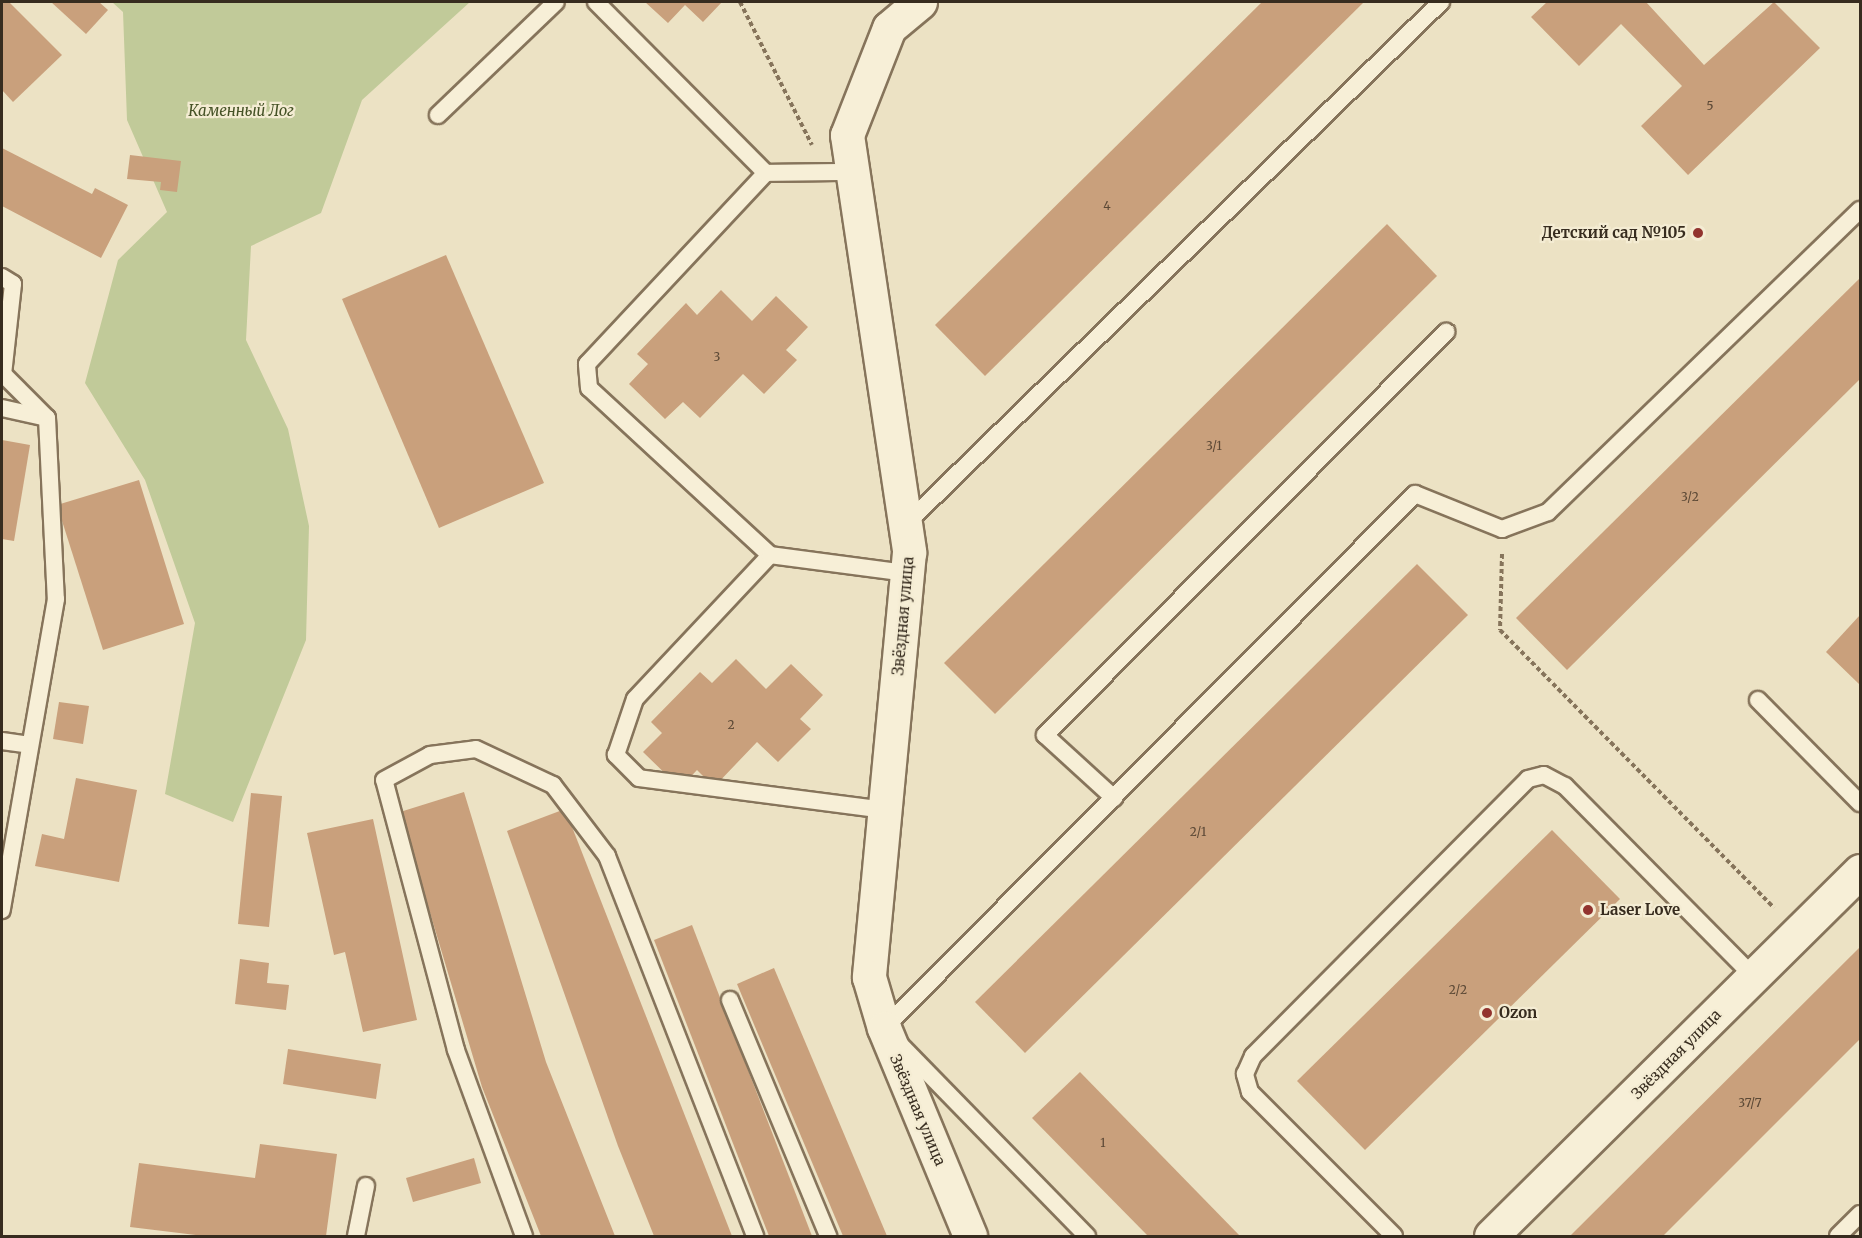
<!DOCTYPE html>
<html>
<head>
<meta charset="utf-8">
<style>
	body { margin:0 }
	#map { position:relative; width:1862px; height:1238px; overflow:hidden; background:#ece2c4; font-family:Merriweather,serif }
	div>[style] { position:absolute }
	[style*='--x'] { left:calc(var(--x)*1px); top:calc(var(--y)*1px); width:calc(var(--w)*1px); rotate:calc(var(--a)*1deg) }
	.green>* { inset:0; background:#c1ca99 }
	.building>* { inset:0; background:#c9a07c }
	.path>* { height:4px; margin-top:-2px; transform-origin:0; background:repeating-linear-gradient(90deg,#86745b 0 4.5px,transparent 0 7.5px) }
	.roads { filter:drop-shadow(2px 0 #86745b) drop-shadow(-2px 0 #86745b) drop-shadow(0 2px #86745b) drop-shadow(0 -2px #86745b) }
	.lane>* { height:16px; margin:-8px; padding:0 8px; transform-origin:8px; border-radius:8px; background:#f7efd7 }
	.street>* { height:33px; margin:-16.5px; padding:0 16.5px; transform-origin:16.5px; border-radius:16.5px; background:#f7efd7 }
	.dots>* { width:16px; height:16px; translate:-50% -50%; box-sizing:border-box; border:3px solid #f4ecd3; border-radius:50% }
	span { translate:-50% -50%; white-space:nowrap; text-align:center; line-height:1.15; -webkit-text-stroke:4.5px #f4ecd3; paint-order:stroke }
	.number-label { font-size:12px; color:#5c4936 }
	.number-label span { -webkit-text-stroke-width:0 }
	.park-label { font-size:15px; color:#455226; font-style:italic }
	.poi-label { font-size:15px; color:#372c1f; font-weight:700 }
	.right { translate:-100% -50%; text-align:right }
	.left { translate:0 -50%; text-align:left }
	.street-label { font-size:15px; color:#372c1f }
	.frame { position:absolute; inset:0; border:3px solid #372c1f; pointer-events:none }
</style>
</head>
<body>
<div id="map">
	<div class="green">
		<div style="clip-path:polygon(112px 2px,470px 2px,362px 100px,321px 213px,251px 246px,246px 340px,288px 429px,309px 526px,306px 640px,233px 822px,165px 794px,195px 623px,145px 480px,85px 383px,118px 260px,167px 212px,127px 120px,123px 12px)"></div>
	</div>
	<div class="building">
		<div style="clip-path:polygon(2px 2px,9px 2px,62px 55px,13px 102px,2px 90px)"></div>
		<div style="clip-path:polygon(51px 2px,99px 2px,108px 10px,86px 34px)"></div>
		<div style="clip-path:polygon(645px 2px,722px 2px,703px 22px,685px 5px,668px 23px)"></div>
		<div style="clip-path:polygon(1262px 2px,1364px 2px,985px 376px,935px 325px)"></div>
		<div style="clip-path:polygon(1547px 2px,1646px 2px,1704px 65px,1774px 2px,1820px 48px,1688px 175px,1641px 126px,1682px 86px,1621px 24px,1579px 66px,1531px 17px)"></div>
		<div style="clip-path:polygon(2px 148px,92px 194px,95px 188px,128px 205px,101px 258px,2px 206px)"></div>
		<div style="clip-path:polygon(130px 155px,181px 161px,177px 192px,160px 190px,161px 182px,127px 179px)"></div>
		<div style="clip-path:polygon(1387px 224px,1437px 276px,995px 714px,944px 663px)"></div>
		<div style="clip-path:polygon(446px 255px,544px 483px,439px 528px,342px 299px)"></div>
		<div style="clip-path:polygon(1860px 278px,1860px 379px,1567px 670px,1516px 618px)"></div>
		<div style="clip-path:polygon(721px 290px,752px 321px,776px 296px,808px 327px,786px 350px,797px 360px,764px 394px,743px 374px,700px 418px,683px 402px,665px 419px,629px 384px,648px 364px,637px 354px,686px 303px,697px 315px)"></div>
		<div style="clip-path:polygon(2px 440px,30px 445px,14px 541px,2px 539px)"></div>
		<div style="clip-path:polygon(139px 480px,184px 624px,103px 650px,57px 505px)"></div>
		<div style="clip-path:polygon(1417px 564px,1468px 615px,1025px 1053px,975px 1002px)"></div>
		<div style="clip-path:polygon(1860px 615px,1860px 685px,1826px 652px)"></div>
		<div style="clip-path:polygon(736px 659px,766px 689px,791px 664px,823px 695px,800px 719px,811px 729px,778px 762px,757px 742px,714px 787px,697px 770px,680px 788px,643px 752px,662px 733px,651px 722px,700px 672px,712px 683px)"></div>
		<div style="clip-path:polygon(59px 702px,89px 706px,83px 744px,53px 739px)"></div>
		<div style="clip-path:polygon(76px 778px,137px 790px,119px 882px,35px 866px,42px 834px,64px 839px)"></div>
		<div style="clip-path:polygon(464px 792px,546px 1062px,615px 1236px,541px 1236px,482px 1087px,400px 812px)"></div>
		<div style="clip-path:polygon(251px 793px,282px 796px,269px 927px,238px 924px)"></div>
		<div style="clip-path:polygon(565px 809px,732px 1236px,654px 1236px,618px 1146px,507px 831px)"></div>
		<div style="clip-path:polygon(373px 819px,417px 1020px,363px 1032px,345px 952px,334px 955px,307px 833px)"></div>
		<div style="clip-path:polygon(1552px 830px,1620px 899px,1365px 1150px,1297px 1081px)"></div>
		<div style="clip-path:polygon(692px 925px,812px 1236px,769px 1236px,654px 940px)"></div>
		<div style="clip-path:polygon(1860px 947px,1860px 1039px,1663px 1236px,1570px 1236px)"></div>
		<div style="clip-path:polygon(240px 959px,269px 963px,267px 983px,289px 985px,286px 1010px,235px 1004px)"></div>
		<div style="clip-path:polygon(774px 968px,887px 1236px,843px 1236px,737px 984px)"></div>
		<div style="clip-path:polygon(288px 1049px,381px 1064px,376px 1099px,283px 1084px)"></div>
		<div style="clip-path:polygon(1080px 1072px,1240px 1236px,1148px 1236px,1081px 1168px,1032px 1118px)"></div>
		<div style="clip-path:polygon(260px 1144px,337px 1154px,326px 1236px,204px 1236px,130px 1227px,139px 1163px,255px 1178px)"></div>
		<div style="clip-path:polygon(474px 1158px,481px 1183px,413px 1202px,406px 1178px)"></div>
	</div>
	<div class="path">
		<div style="--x:740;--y:2;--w:160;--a:63.3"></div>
		<div style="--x:1502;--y:554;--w:76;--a:91.5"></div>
		<div style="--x:1500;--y:630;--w:390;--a:45.4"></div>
	</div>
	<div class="roads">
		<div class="lane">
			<div style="--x:596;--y:2;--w:241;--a:45.2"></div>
			<div style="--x:438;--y:115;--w:163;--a:-43.8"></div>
			<div style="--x:2;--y:277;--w:13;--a:32"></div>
			<div style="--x:13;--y:284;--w:91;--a:96.3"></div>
			<div style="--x:3;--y:374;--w:62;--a:45"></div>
			<div style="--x:2;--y:408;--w:46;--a:12.5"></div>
			<div style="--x:47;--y:418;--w:181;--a:87.2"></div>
			<div style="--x:56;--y:599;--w:316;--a:99.9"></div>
			<div style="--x:905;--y:525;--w:749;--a:-44.3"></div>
			<div style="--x:770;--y:555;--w:246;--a:-137.3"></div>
			<div style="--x:589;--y:388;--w:24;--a:-95"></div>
			<div style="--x:587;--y:364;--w:262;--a:-46.9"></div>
			<div style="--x:766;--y:173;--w:86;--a:-0.7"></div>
			<div style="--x:1758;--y:700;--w:145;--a:45.3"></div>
			<div style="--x:2;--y:741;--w:28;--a:8"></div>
			<div style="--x:1114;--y:798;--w:93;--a:-137.6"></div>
			<div style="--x:1045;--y:735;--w:569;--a:-45.14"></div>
			<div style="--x:885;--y:810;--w:248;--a:-172.6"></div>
			<div style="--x:639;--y:778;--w:33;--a:-135"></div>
			<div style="--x:616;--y:755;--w:59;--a:-71.3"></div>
			<div style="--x:635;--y:699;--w:197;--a:-46.8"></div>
			<div style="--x:770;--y:555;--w:138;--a:7.5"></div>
			<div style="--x:730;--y:1000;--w:256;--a:67.4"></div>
			<div style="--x:356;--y:1236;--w:51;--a:-78.7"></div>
			<div style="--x:524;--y:1236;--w:198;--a:-110.1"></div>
			<div style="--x:456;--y:1050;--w:279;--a:-104.9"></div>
			<div style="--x:384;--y:780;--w:52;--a:-28.5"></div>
			<div style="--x:430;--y:755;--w:46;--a:-7.4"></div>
			<div style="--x:476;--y:749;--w:85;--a:25.1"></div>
			<div style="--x:553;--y:785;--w:89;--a:52.7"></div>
			<div style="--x:607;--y:856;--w:408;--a:68.7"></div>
			<div style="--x:1087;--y:1236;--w:291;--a:-134.3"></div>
			<div style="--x:884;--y:1028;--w:753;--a:-45.16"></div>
			<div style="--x:1415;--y:494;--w:94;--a:21.9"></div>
			<div style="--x:1502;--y:529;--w:49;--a:-20.3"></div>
			<div style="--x:1548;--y:512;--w:434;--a:-44.1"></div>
			<div style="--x:1394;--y:1236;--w:204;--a:-135"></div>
			<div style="--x:1250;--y:1092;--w:19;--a:-106"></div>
			<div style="--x:1245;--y:1074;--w:20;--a:-66"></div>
			<div style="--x:1253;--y:1056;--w:390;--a:-45.2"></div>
			<div style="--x:1528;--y:779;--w:16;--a:-14"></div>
			<div style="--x:1544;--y:775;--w:24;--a:28"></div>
			<div style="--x:1565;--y:786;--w:269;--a:45.3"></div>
			<div style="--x:1838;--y:1236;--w:31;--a:-45"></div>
		</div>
		<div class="street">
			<div style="--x:920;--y:2;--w:40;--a:140"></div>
			<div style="--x:889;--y:28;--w:115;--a:111.4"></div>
			<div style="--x:847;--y:135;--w:422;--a:81.5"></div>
			<div style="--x:909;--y:552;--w:427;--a:95.4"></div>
			<div style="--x:869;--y:977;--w:53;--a:73.6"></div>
			<div style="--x:884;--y:1028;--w:225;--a:67.5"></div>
			<div style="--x:1491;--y:1236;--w:519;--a:-44.69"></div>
		</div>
	</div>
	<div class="dots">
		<div style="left:1698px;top:233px;background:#92332e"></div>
		<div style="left:1588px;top:910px;background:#92332e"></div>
		<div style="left:1487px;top:1013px;background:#92332e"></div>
	</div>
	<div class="number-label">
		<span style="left:1710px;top:106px">5</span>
		<span style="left:1107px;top:206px">4</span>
		<span style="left:717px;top:357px">3</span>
		<span style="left:1214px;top:446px">3/1</span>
		<span style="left:1690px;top:497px">3/2</span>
		<span style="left:731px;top:725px">2</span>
		<span style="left:1198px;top:832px">2/1</span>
		<span style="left:1458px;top:990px">2/2</span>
		<span style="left:1750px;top:1103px">37/7</span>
		<span style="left:1103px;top:1143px">1</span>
	</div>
	<div class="park-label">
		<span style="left:241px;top:111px">Каменный Лог</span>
	</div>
	<div class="poi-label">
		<span class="right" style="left:1686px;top:233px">Детский сад №105</span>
		<span class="left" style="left:1600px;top:910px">Laser Love</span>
		<span class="left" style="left:1499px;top:1013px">Ozon</span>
	</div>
	<div class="street-label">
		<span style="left:903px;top:616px;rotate:-85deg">Звёздная улица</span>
		<span style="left:1676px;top:1054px;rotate:-45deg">Звёздная улица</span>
		<span style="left:918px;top:1110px;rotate:67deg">Звёздная улица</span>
	</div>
	<div class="frame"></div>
</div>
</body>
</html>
